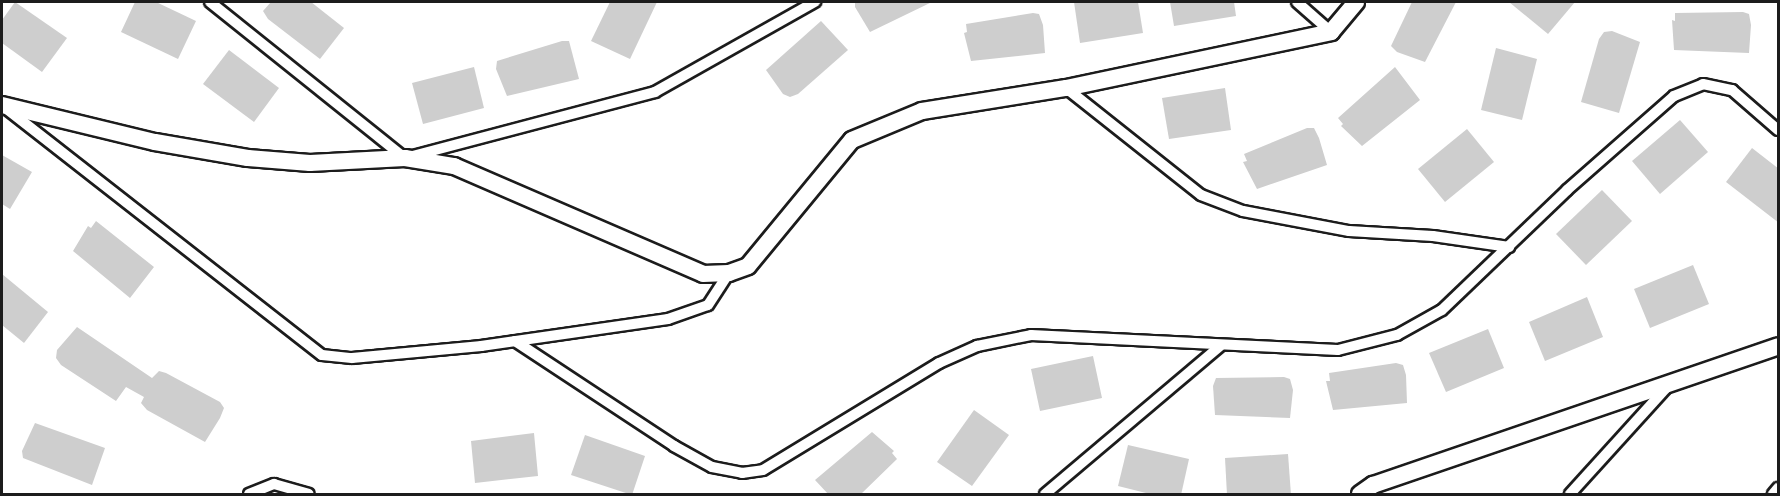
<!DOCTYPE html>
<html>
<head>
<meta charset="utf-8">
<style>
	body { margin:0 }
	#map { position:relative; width:1780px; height:496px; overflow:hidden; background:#fff; font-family:Caveat,sans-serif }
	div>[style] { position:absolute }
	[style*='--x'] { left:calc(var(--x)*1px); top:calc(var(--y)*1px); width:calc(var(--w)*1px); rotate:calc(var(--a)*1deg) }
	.building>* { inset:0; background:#cecece }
	.roads { filter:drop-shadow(2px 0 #1c1c1c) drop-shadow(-2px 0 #1c1c1c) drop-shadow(0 2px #1c1c1c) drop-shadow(0 -2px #1c1c1c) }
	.street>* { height:10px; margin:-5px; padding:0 5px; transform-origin:5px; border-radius:5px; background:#fff }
	.secondary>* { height:16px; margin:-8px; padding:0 8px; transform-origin:8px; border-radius:8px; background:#fff }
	span { translate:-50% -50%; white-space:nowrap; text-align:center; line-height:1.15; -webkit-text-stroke:5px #fff; paint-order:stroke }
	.frame { position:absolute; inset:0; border:3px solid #1c1c1c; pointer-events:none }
</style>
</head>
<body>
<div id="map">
	<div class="building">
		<div style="clip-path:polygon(15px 2px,67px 38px,42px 72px,2px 43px,2px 20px)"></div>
		<div style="clip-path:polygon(135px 2px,156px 2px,196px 21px,178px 59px,121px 32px)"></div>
		<div style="clip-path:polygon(271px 2px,311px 2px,344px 28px,320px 59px,268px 19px,263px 11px)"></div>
		<div style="clip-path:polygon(610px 2px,657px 2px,630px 59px,591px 41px)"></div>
		<div style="clip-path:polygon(855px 2px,932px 2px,870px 32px,855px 7px)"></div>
		<div style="clip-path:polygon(1074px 2px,1138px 2px,1143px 33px,1080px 43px)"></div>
		<div style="clip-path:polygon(1170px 2px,1234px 2px,1236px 16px,1174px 26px)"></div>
		<div style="clip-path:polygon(1412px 2px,1456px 2px,1425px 62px,1397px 52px,1391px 46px)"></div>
		<div style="clip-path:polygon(1509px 2px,1575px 2px,1548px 34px)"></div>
		<div style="clip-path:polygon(1743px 12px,1749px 14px,1751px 25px,1749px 53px,1674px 50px,1672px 20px,1675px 21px,1675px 13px)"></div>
		<div style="clip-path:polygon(1033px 13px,1039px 14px,1043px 25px,1045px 53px,971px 61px,964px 33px,967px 32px,966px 24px)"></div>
		<div style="clip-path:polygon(821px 21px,848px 50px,798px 94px,790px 97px,783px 94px,766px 70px)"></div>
		<div style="clip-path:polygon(1612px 31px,1640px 42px,1619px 113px,1581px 102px,1599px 39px,1604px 32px)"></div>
		<div style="clip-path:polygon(562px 41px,569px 41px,579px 79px,507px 96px,496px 69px,497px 61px)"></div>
		<div style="clip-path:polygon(1496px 48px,1537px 59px,1522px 120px,1481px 110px)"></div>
		<div style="clip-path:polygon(229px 50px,279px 88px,254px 122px,203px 84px)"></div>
		<div style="clip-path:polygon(474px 67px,484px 108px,423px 124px,412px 83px)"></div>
		<div style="clip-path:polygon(1395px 67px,1420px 100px,1362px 146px,1341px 126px,1343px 124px,1338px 118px)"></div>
		<div style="clip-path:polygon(1225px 88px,1231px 130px,1169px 139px,1162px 98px)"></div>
		<div style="clip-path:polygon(1680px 120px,1708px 152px,1660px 194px,1632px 161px)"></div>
		<div style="clip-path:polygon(1307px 128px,1314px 128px,1319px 138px,1327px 165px,1257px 189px,1243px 162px,1247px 161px,1244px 154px)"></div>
		<div style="clip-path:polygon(1467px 129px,1494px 162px,1445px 202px,1418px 169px)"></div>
		<div style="clip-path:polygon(1752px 148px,1779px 169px,1779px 223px,1726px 182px)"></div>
		<div style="clip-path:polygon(2px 155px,32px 172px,10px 209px,2px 204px)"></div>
		<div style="clip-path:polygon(1602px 190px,1632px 221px,1586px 265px,1556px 234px)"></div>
		<div style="clip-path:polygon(96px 221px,154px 267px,130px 298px,73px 251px,88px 226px,91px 228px)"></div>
		<div style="clip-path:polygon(1693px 265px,1709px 304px,1650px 328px,1634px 289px)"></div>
		<div style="clip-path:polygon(2px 274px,48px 312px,24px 343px,2px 325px)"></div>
		<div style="clip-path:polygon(1587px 297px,1603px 337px,1545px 361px,1529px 322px)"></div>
		<div style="clip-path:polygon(77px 327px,152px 378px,159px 371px,166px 373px,220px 402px,224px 408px,220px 418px,205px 442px,147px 410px,141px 403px,144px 397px,126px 387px,116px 401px,61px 365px,56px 358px,57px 350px)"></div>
		<div style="clip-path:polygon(1488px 329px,1504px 368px,1446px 392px,1429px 353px)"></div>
		<div style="clip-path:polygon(1093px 356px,1102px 398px,1040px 411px,1031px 369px)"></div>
		<div style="clip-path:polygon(1396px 363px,1403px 365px,1406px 375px,1407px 403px,1333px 410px,1326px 381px,1330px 381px,1329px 373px)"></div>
		<div style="clip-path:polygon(1284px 377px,1290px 379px,1293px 390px,1290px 418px,1215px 415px,1213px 386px,1216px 378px)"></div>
		<div style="clip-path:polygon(974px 410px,1009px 435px,972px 486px,937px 462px)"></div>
		<div style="clip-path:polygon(35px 423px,105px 448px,92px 485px,23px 458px,22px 451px)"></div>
		<div style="clip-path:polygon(872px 432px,894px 451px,892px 453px,897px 459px,860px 495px,829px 495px,815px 480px)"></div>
		<div style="clip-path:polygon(534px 433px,538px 476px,475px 483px,471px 441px)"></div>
		<div style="clip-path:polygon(585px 435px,645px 456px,632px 495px,571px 475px)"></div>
		<div style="clip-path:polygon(1128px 445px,1189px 459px,1181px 495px,1154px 495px,1118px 486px)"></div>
		<div style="clip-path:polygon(1288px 454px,1291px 495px,1227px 495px,1225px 458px)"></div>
	</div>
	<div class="roads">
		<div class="street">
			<div style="--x:210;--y:2;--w:250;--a:38.7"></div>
			<div style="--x:405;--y:158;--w:259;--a:-14.8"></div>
			<div style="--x:655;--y:92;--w:184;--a:-29.4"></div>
			<div style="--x:1297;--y:2;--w:45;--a:41.4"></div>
			<div style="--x:1066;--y:88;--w:172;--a:38.4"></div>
			<div style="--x:1201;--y:195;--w:45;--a:20.9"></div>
			<div style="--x:1243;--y:211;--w:108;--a:10.7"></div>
			<div style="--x:1349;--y:231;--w:84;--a:3.4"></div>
			<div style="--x:1433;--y:236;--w:77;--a:8.2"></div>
			<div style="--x:8;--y:110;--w:398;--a:38"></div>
			<div style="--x:322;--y:355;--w:30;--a:6"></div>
			<div style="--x:352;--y:358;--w:130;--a:-5.3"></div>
			<div style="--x:481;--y:346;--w:189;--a:-8.2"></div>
			<div style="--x:668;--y:319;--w:42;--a:-19.3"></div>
			<div style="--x:708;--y:305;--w:38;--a:-57"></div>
			<div style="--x:515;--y:341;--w:191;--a:33.4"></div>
			<div style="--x:674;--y:446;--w:43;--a:28.9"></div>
			<div style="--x:712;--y:467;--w:31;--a:11"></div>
			<div style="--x:742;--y:473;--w:21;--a:-8"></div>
			<div style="--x:763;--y:470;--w:206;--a:-31.3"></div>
			<div style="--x:939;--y:363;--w:42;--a:-24.1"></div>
			<div style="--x:977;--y:346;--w:55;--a:-11.5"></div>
			<div style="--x:1031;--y:335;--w:307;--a:2.8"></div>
			<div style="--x:1338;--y:350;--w:61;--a:-14.3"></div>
			<div style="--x:1397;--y:335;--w:51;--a:-29.1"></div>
			<div style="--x:1442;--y:310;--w:173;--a:-43.8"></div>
			<div style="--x:1567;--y:190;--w:142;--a:-41.3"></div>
			<div style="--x:1674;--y:96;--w:31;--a:-22"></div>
			<div style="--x:1703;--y:84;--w:30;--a:12"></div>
			<div style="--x:1732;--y:90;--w:61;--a:41"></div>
			<div style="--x:249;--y:494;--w:27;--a:-22"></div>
			<div style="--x:274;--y:484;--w:36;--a:16"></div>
			<div style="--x:1045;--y:494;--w:229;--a:-40.2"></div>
			<div style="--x:1570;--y:494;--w:144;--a:-47.8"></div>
			<div style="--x:1773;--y:494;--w:8;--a:-50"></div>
		</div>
		<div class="secondary">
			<div style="--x:2;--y:105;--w:157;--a:13.6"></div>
			<div style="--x:155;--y:142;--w:94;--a:9.8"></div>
			<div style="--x:248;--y:158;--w:62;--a:4.6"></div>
			<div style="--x:310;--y:163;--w:95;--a:-3"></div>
			<div style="--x:405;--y:158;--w:50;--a:9.3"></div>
			<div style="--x:454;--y:166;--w:271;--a:23.4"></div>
			<div style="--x:703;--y:274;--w:26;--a:-2"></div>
			<div style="--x:729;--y:273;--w:20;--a:-20"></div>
			<div style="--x:748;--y:266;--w:163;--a:-50.5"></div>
			<div style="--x:852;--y:140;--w:76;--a:-22.5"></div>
			<div style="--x:922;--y:111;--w:146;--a:-9.1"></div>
			<div style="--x:1066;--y:88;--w:271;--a:-11.9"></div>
			<div style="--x:1331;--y:32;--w:39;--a:-50"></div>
			<div style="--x:1360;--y:494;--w:16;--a:-35"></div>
			<div style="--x:1373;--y:485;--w:428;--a:-18.9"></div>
		</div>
	</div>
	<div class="frame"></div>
</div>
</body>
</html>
